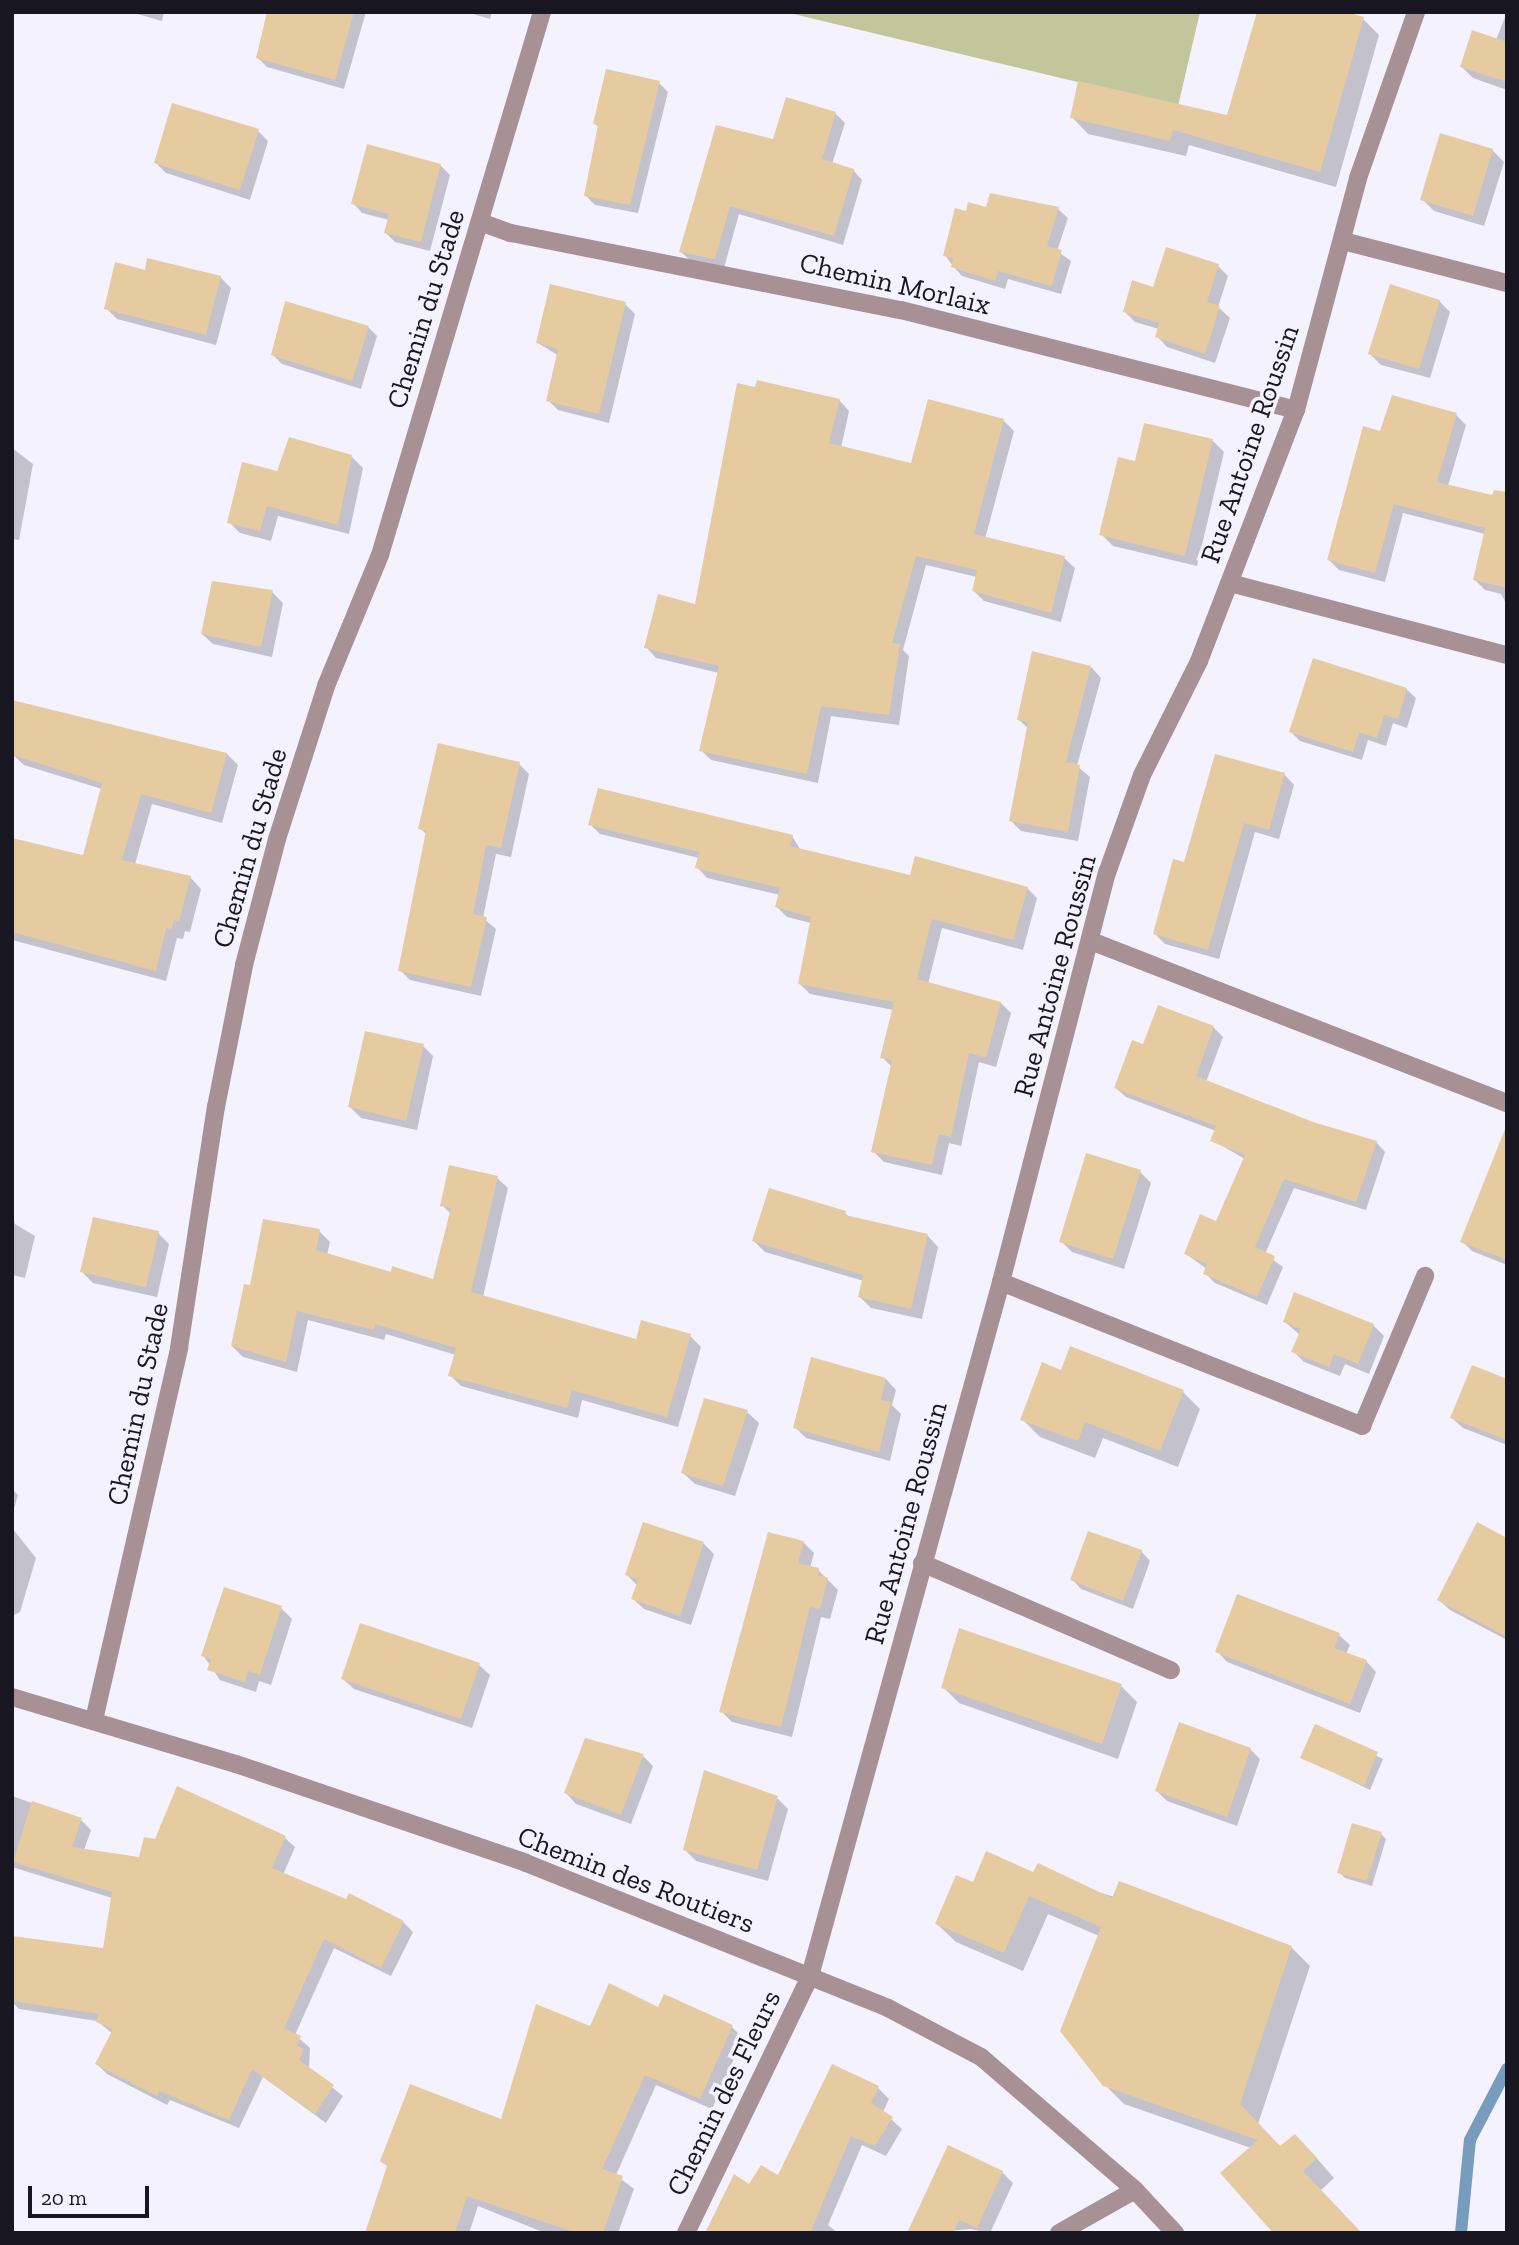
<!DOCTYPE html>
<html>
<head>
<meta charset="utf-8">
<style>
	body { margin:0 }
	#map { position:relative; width:1519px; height:2245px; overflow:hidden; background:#f4f2fe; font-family:"Zilla Slab",serif }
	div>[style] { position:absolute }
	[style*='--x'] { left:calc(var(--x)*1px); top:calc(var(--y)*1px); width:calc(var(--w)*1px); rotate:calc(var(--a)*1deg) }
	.green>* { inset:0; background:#c1c79b }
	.shadow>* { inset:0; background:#0003 }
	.stream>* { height:12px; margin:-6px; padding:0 6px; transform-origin:6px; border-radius:6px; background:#779cbd }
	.building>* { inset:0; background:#e6cba1 }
	.minor>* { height:18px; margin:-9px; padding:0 9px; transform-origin:9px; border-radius:9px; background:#a89194 }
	span { translate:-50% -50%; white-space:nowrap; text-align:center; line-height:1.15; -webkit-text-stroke:7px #f4f2fe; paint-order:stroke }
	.street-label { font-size:28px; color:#181621 }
	.frame { position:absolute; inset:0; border:14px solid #181621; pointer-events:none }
	.scale { position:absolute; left:28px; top:2186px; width:121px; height:32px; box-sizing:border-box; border:4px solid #181621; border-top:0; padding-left:9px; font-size:21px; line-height:24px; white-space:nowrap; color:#181621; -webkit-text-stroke:5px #f4f2fe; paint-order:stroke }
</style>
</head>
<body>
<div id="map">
	<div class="green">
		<div style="clip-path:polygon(785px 12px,1200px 12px,1178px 106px)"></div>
	</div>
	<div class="shadow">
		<div style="clip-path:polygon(130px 12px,164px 12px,162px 21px)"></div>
		<div style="clip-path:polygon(270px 12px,366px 12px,344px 89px,267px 67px,258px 58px)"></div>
		<div style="clip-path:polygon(466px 12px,492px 12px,490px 19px)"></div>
		<div style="clip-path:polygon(1507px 12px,1507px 90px,1473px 78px,1462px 67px,1496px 40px)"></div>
		<div style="clip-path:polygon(1363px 19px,1379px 35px,1336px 187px,1189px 145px,1186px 156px,1088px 134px,1072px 117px,1228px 117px)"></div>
		<div style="clip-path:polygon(659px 83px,668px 92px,638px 213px,595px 205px,586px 196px,599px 128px,595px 123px)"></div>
		<div style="clip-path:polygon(787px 99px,836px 114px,845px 123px,832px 164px,853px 170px,862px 180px,843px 245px,739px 214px,724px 268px,691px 261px,681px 252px,775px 141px)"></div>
		<div style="clip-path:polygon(258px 131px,268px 141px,250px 200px,166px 173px,156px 163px)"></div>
		<div style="clip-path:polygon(1492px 150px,1504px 162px,1484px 226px,1434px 211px,1422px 199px)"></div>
		<div style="clip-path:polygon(440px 165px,450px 175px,430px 251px,395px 242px,386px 233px,389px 220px,362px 213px,353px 203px)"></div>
		<div style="clip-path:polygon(987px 209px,1058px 209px,1068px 218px,1057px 251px,1071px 261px,1061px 294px,1008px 279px,1005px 289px,962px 276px,953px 266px,945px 255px)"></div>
		<div style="clip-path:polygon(1218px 266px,1228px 276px,1218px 307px,1230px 318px,1215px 363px,1167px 347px,1157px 336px,1159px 329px,1135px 322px,1125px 312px,1154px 289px)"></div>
		<div style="clip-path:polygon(146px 273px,220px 277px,231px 288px,216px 345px,117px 319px,106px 308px)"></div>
		<div style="clip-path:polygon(1439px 301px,1450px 312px,1430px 378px,1381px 365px,1370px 354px)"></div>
		<div style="clip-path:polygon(625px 304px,635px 314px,609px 423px,558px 410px,548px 400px,559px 356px,538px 343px)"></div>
		<div style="clip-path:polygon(368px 327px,377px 336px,361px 389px,282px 364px,273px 355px)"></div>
		<div style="clip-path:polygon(839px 400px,849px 411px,841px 448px,912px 465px,1003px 420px,1014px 431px,985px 539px,1064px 558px,1075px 568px,1061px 622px,984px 601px,974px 591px,977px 577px,926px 565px,903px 650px,909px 656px,899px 725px,831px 716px,818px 783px,711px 760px,701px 750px,719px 673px,656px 658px,646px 647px,696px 607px)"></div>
		<div style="clip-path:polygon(1456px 415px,1466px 425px,1448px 486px,1507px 500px,1507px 605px,1501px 594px,1485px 590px,1475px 580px,1485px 534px,1403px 513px,1385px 582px,1339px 570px,1329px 560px,1382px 433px)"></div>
		<div style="clip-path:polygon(1212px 440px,1224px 452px,1197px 566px,1113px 546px,1101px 534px,1137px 463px)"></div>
		<div style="clip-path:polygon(12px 448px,33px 464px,19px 540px,12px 539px)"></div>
		<div style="clip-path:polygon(352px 457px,363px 468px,349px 534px,278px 516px,271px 541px,240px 533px,229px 522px,278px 474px)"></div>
		<div style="clip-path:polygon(272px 592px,283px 603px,272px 657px,213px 644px,202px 634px)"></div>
		<div style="clip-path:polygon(1091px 667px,1101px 678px,1077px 766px,1090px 777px,1078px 841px,1021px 831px,1011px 821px,1029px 729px,1019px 720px)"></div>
		<div style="clip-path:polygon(1406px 689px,1416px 698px,1407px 728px,1393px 723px,1386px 746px,1368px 740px,1362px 760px,1300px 741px,1291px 732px)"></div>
		<div style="clip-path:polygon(12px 754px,227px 754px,238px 765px,222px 823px,152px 804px,135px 864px,190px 877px,201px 889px,190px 932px,185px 931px,183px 939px,177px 938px,166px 981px,12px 940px,12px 841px,84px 857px,102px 789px,24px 765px)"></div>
		<div style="clip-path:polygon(519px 764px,529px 774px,511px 857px,496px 854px,483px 918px,496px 929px,481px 996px,410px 980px,400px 970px,427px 835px,420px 828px)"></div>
		<div style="clip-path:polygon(1284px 774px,1294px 785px,1279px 839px,1255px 832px,1219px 959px,1165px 944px,1155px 934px,1185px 864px)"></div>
		<div style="clip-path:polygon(590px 824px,792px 836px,801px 851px,911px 877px,1027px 888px,1037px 898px,1023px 950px,942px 928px,928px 984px,1001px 1003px,1011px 1013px,996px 1067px,979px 1062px,961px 1146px,949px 1143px,942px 1175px,884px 1162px,873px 1151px,892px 1067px,882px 1057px,894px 1010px,810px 994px,800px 984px,811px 923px,787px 917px,777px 907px,780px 895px,707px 878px,697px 867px,699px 858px,600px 834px)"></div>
		<div style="clip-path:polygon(1213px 1027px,1223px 1037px,1206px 1082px,1312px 1124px,1376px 1142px,1385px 1152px,1366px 1210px,1294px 1188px,1265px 1254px,1283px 1267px,1267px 1305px,1215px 1283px,1205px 1273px,1207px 1269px,1186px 1254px,1217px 1223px,1245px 1159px,1212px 1140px,1216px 1131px,1126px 1097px,1116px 1088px,1144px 1047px)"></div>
		<div style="clip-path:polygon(423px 1046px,433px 1056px,417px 1130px,361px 1118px,350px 1107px)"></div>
		<div style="clip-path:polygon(1140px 1172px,1151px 1183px,1124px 1269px,1072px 1252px,1061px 1241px)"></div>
		<div style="clip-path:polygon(497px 1178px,508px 1188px,483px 1297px,637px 1341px,690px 1336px,701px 1347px,678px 1427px,582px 1400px,578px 1418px,461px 1386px,450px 1375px,456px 1355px,386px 1334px,384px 1340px,308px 1320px,297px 1372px,243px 1357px,232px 1346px,251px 1287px,319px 1231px,330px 1242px,327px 1255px,392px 1275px,435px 1281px,451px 1214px,442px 1205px)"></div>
		<div style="clip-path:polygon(1507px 1194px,1507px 1265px,1472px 1251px,1462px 1241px)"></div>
		<div style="clip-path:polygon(12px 1211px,15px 1224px,35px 1236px,25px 1278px,12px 1275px)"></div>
		<div style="clip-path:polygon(845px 1213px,850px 1218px,927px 1235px,938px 1247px,922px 1319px,871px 1308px,860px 1297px,864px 1281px,765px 1252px,754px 1241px)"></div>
		<div style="clip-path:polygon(158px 1233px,169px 1244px,157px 1297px,93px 1283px,82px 1272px)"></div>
		<div style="clip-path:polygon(1285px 1322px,1373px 1325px,1384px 1336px,1369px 1374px,1345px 1364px,1340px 1376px,1304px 1362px,1293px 1351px,1300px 1335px)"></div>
		<div style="clip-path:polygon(1062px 1373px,1183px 1392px,1200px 1409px,1178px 1467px,1103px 1438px,1095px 1458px,1040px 1437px,1022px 1419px)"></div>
		<div style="clip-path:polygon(886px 1379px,896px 1390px,892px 1405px,901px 1414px,890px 1461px,806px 1438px,795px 1427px)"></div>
		<div style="clip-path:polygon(1507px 1381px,1507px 1445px,1463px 1428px,1452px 1418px)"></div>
		<div style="clip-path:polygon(747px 1412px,759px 1423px,735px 1496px,695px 1484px,683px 1473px)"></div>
		<div style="clip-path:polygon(12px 1489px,18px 1495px,12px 1516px)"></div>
		<div style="clip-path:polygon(644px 1524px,704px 1544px,714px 1554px,691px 1625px,644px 1609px,633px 1599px,638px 1586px,627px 1575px)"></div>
		<div style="clip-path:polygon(12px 1528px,36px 1558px,20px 1612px,12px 1616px)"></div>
		<div style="clip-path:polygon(1507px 1540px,1507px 1640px,1450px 1610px,1439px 1600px)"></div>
		<div style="clip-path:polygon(803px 1542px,814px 1553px,810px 1568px,818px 1570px,838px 1590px,830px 1619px,821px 1617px,792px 1737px,732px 1722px,721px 1711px)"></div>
		<div style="clip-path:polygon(1141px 1551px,1150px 1561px,1133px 1609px,1081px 1589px,1072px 1579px)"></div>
		<div style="clip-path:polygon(1238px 1596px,1339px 1635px,1350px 1645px,1346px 1654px,1366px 1661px,1376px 1672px,1360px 1713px,1227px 1662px,1217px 1651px)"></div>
		<div style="clip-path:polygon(281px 1608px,292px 1619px,271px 1685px,259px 1681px,256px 1692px,220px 1680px,203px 1655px)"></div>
		<div style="clip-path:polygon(479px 1665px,490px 1675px,472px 1728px,354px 1689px,343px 1679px)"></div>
		<div style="clip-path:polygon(1121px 1686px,1137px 1702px,1118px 1759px,959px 1703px,943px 1687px)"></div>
		<div style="clip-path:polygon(1316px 1726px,1383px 1759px,1370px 1790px,1302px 1757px)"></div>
		<div style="clip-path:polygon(1250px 1749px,1260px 1759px,1237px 1826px,1167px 1801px,1157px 1791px)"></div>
		<div style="clip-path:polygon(643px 1756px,653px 1766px,631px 1824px,576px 1804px,566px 1793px)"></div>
		<div style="clip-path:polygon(12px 1796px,81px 1820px,91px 1830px,84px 1850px,141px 1859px,156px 1841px,285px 1838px,295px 1847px,283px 1875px,403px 1922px,413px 1932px,391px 1976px,334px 1948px,295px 2035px,310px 2048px,309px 2069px,343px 2096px,326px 2123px,263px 2077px,239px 2128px,170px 2100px,167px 2105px,107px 2074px,97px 2064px,113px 2034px,97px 2021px,19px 2009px,12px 2002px,12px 1938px,105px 1950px,112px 1898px,12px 1867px)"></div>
		<div style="clip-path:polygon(777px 1798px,788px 1809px,768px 1881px,696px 1861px,685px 1850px)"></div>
		<div style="clip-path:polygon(1381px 1834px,1386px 1839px,1372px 1886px,1345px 1878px,1339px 1872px)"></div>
		<div style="clip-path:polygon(1034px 1874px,1291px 1947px,1310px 1966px,1258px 2124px,1281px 2148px,1313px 2154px,1334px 2178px,1320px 2191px,1251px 2148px,1124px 2104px,1105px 2085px,1099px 1936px,1048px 1914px,1023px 1971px,956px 1942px,937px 1924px,974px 1884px)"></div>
		<div style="clip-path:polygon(659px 2010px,732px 2027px,743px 2038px,712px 2109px,656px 2085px,616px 2175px,634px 2189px,618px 2233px,545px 2233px,478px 2206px,469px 2233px,367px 2233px,502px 2121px,591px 2028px)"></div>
		<div style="clip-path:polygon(878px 2088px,889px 2099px,883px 2112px,902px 2129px,886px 2156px,862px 2145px,828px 2225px,838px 2233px,711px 2233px,749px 2186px,779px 2178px)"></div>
		<div style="clip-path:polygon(1002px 2172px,1013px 2183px,990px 2233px,970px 2229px,927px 2233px)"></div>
	</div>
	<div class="stream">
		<div style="--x:1461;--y:2233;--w:93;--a:-84.5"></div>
		<div style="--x:1470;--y:2140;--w:80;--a:-62.5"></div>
	</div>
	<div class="building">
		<div style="clip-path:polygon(267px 12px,354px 12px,335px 80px,256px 58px)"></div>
		<div style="clip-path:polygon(1257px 12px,1346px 12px,1364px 17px,1320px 172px,1173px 130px,1170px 141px,1070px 118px,1078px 81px,1227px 115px)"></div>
		<div style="clip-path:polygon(1472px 30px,1507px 42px,1507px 82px,1460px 67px)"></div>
		<div style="clip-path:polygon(606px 69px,660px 81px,630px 205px,584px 196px,598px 125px,593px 124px)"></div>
		<div style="clip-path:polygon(786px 97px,836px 112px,822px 159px,854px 169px,834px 236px,730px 206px,715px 259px,679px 252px,716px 125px,773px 139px)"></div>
		<div style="clip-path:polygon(172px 103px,259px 129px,240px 190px,154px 163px)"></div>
		<div style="clip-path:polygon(1440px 133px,1493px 149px,1473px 216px,1420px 200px)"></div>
		<div style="clip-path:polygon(367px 144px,441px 164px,421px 242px,384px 233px,389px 214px,351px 204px)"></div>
		<div style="clip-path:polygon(990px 193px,1059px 207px,1047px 246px,1062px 250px,1052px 286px,998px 271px,995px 281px,951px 267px,953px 258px,943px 256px,955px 208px,966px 211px,968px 202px,986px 207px)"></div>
		<div style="clip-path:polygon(1166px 247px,1219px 264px,1207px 302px,1220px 306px,1205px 354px,1155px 337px,1159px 323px,1123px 312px,1132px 280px,1153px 287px)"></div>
		<div style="clip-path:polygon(147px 258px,221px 276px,206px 335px,104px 309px,115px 262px,145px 270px)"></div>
		<div style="clip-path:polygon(550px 284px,626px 302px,599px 414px,546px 401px,558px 349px,536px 343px)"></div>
		<div style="clip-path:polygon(1390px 284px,1440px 300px,1419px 369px,1368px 354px)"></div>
		<div style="clip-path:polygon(285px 301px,369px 326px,352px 381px,271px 355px)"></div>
		<div style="clip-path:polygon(757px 380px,840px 399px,829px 443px,911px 463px,928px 399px,1004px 419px,974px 534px,1065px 556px,1051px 613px,972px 591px,977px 570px,916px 556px,892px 643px,900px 644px,889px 715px,821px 706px,807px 774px,699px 751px,719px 666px,644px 648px,658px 594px,695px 604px,737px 383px,755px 387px)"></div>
		<div style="clip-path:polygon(1392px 395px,1457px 413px,1437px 482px,1492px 495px,1494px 490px,1507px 492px,1507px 588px,1473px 580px,1485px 528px,1394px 504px,1375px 573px,1327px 560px,1363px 426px,1380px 431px)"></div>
		<div style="clip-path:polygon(1144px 423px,1213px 439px,1185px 556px,1099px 535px,1118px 457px,1135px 461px)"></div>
		<div style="clip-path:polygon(289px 437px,352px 455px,338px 525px,267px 506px,260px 531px,227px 523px,242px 462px,277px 471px)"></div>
		<div style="clip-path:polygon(212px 581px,273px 590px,261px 647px,201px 634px)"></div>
		<div style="clip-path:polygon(1032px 651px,1091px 666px,1066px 762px,1080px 765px,1068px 832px,1009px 821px,1028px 722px,1017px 720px)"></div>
		<div style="clip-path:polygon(1313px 658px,1407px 688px,1398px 719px,1384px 715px,1377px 738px,1359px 732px,1353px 752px,1289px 732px)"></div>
		<div style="clip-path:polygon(12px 700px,227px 753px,211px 813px,141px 794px,122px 860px,191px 876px,179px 922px,174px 920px,172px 929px,166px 928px,156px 971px,12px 932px,12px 838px,83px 855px,102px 783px,12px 755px)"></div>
		<div style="clip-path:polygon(438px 743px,520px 762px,501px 848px,486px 845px,473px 914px,487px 917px,471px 987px,398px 971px,426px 831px,418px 829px)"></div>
		<div style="clip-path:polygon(1215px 754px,1285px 773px,1269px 830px,1244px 823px,1208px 950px,1153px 934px,1173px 859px,1184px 862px)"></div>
		<div style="clip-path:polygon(598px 788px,793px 835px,790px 846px,910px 875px,915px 856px,1028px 887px,1013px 940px,932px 919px,917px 979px,1001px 1002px,986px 1058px,969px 1053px,951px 1137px,939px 1134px,932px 1165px,871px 1152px,892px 1060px,880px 1058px,894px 1002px,798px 984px,811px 917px,775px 907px,780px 888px,695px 868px,699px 852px,588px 825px)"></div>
		<div style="clip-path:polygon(1158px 1005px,1214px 1026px,1196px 1076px,1313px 1122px,1377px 1141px,1356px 1202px,1284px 1179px,1255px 1247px,1275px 1256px,1257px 1297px,1203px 1274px,1207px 1264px,1184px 1254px,1200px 1214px,1216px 1221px,1245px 1155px,1210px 1141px,1216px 1126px,1114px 1088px,1132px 1040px,1143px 1044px)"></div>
		<div style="clip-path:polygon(365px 1031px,424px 1044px,406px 1121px,348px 1107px)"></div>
		<div style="clip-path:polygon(1505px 1129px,1507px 1129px,1507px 1260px,1460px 1242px)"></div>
		<div style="clip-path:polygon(1086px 1153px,1141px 1170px,1113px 1259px,1059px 1242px)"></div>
		<div style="clip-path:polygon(449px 1165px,498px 1176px,471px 1292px,636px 1339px,641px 1320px,691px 1334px,667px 1417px,572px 1390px,567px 1408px,448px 1376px,456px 1348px,375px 1324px,374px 1330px,297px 1311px,286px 1362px,231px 1346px,244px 1284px,250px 1285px,263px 1219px,320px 1229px,316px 1250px,391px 1272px,392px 1266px,433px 1279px,451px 1208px,440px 1206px)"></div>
		<div style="clip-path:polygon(769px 1188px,846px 1211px,845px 1215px,928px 1234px,911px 1309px,858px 1297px,863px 1275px,752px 1241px)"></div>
		<div style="clip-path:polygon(93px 1217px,159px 1231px,146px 1287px,80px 1272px)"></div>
		<div style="clip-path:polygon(1294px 1292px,1374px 1324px,1358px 1364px,1334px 1354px,1329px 1367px,1291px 1352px,1301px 1329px,1283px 1322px)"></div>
		<div style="clip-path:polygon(1070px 1346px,1184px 1390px,1160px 1451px,1085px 1422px,1078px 1441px,1020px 1420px,1042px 1362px,1061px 1370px)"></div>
		<div style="clip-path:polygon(811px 1357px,886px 1378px,881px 1400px,891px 1402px,879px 1452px,793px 1428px)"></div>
		<div style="clip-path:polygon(1472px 1365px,1507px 1379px,1507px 1440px,1450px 1418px)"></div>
		<div style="clip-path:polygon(704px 1398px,748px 1410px,723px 1486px,681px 1473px)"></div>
		<div style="clip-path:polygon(643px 1522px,704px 1542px,680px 1616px,631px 1599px,638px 1580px,625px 1575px)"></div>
		<div style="clip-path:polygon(1477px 1522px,1507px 1538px,1507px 1637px,1437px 1600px)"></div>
		<div style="clip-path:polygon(1088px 1531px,1142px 1550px,1123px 1601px,1070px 1580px)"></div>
		<div style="clip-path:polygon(768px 1532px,804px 1541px,798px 1563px,819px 1568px,818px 1575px,828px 1578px,820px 1609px,810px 1607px,781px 1727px,719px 1712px)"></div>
		<div style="clip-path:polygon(224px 1587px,282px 1606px,260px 1675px,248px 1671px,245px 1682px,207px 1670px,211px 1659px,201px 1656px)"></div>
		<div style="clip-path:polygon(1237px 1594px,1340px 1633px,1334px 1648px,1367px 1660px,1350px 1704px,1215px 1652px)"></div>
		<div style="clip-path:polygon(360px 1623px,480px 1663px,461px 1719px,341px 1679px)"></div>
		<div style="clip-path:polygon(959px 1628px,1122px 1684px,1102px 1744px,941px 1688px)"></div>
		<div style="clip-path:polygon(1179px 1722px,1251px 1748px,1227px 1817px,1155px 1791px)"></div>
		<div style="clip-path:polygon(1315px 1724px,1378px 1752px,1364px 1786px,1300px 1758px)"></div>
		<div style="clip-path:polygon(585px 1738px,644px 1754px,621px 1815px,564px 1793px)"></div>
		<div style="clip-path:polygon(704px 1770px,778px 1796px,757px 1870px,683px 1850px)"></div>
		<div style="clip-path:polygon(177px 1786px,286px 1836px,272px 1868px,346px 1899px,349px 1893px,404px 1921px,381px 1968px,324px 1939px,284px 2028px,301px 2036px,297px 2046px,304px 2049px,299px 2060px,334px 2085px,315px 2114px,252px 2069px,229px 2120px,159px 2091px,157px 2096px,95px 2064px,113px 2029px,96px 2022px,99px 2014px,12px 2001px,12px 1936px,103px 1948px,112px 1892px,13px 1862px,32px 1801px,82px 1818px,72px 1847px,139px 1857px,144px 1837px,155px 1839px)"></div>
		<div style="clip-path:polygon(1352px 1823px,1382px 1832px,1367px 1881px,1337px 1873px)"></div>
		<div style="clip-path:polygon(986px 1851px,1033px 1872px,1038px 1863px,1112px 1898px,1119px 1881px,1292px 1946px,1240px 2104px,1280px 2146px,1295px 2134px,1317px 2158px,1303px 2171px,1362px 2233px,1273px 2233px,1220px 2173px,1258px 2140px,1103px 2086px,1060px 2031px,1101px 1927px,1029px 1896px,1004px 1953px,935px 1924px,956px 1875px,973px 1882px)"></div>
		<div style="clip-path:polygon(609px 1983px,658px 2007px,664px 1994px,733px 2025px,700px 2099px,645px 2075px,602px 2169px,623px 2176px,603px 2233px,577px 2233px,467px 2196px,455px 2233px,365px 2233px,387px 2166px,380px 2161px,410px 2084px,501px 2119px,536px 2004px,590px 2026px)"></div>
		<div style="clip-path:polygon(832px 2064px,879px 2086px,871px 2103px,893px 2117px,875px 2146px,851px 2136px,810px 2233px,705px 2233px,734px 2174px,749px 2184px,761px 2165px,778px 2175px)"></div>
		<div style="clip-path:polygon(948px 2145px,1003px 2171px,977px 2228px,959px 2220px,953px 2233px,907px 2233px)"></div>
	</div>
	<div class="minor">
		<div style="--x:480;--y:222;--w:33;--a:20"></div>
		<div style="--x:511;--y:233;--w:398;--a:11.2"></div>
		<div style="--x:901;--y:310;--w:407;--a:14.2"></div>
		<div style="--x:1343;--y:241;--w:169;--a:14.4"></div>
		<div style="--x:1230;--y:583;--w:286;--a:14.6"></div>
		<div style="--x:1091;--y:941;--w:446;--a:21.3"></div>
		<div style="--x:1001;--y:1282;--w:389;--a:21.7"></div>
		<div style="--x:1362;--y:1426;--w:163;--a:-67.2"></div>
		<div style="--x:922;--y:1563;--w:271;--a:23.3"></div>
		<div style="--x:12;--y:1697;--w:234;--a:16.7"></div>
		<div style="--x:236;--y:1764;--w:306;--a:18.8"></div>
		<div style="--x:526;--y:1863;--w:390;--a:21.8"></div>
		<div style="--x:888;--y:2008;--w:105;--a:27.8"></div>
		<div style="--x:981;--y:2057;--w:203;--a:40.8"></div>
		<div style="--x:1135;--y:2190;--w:59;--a:47.1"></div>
		<div style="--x:94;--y:1720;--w:382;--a:-77.1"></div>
		<div style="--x:179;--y:1348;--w:244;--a:-81.3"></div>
		<div style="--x:216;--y:1107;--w:145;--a:-78.8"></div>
		<div style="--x:244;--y:965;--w:130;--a:-75.3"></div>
		<div style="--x:277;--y:839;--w:161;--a:-72.2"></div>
		<div style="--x:326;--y:686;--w:142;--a:-67.6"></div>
		<div style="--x:380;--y:555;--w:567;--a:-73.39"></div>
		<div style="--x:686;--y:2233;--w:285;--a:-64.2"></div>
		<div style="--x:810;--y:1976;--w:720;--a:-74.61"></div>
		<div style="--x:1001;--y:1282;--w:423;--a:-75.5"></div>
		<div style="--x:1107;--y:873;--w:104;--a:-70.3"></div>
		<div style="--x:1142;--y:775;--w:127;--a:-63.4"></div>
		<div style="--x:1199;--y:661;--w:269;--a:-68.9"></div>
		<div style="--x:1296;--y:410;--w:240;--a:-75"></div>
		<div style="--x:1358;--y:178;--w:176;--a:-70.7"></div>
		<div style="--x:1059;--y:2233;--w:87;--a:-29.5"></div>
	</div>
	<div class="street-label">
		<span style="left:895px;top:284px;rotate:13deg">Chemin Morlaix</span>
		<span style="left:426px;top:309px;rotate:-73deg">Chemin du Stade</span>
		<span style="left:1250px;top:444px;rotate:-71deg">Rue Antoine Roussin</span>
		<span style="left:250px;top:848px;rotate:-74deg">Chemin du Stade</span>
		<span style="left:1055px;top:976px;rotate:-75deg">Rue Antoine Roussin</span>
		<span style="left:138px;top:1404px;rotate:-78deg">Chemin du Stade</span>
		<span style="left:906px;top:1523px;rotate:-75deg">Rue Antoine Roussin</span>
		<span style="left:636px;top:1880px;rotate:21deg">Chemin des Routiers</span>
		<span style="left:724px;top:2093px;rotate:-64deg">Chemin des Fleurs</span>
	</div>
	<div class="frame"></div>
	<div class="scale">20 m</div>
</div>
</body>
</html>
